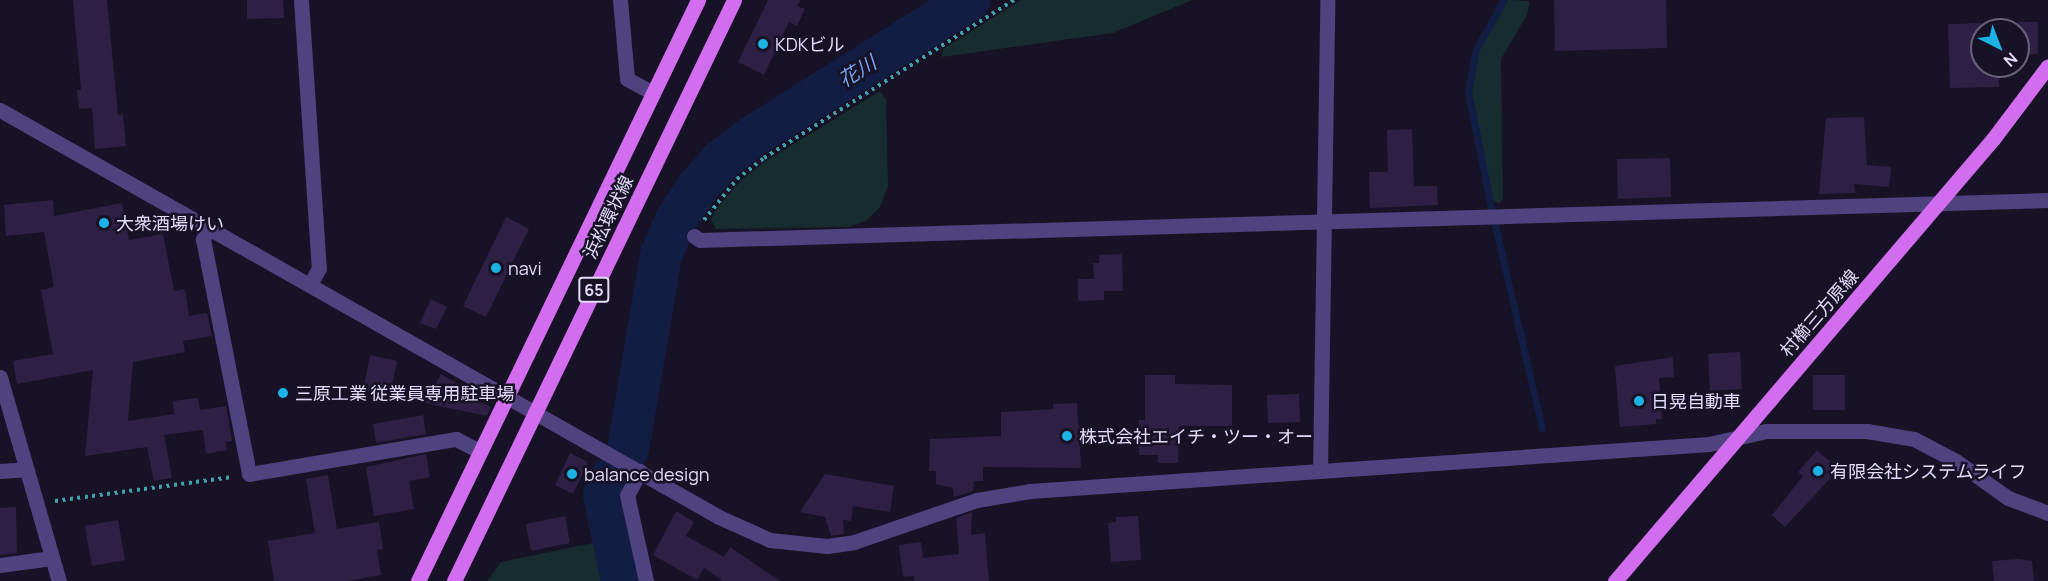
<!DOCTYPE html>
<html>
<head>
<meta charset="utf-8">
<style>
	body { margin:0 }
	#map { position:relative; width:2048px; height:581px; overflow:hidden; background:#181226; font-family:Manrope,"Noto Sans JP",sans-serif }
	div>[style] { position:absolute }
	[style*='--x'] { left:calc(var(--x)*1px); top:calc(var(--y)*1px); width:calc(var(--w)*1px); rotate:calc(var(--a)*1deg) }
	.green>* { inset:0; background:#162c2f }
	.stream>* { height:7px; margin:-3.5px; padding:0 3.5px; transform-origin:3.5px; border-radius:3.5px; background:#121d44 }
	.river>* { height:42px; margin:-21px; padding:0 21px; transform-origin:21px; border-radius:21px; background:#121d44 }
	.building>* { inset:0; background:#2d2044 }
	.path>* { height:4px; margin-top:-2px; transform-origin:0; background:repeating-linear-gradient(90deg,#3da2ad 0 3px,transparent 0 7.5px) }
	.minor>* { height:15px; margin:-7.5px; padding:0 7.5px; transform-origin:7.5px; border-radius:7.5px; background:#4e427f }
	.major>* { height:15px; margin:-7.5px; padding:0 7.5px; transform-origin:7.5px; border-radius:7.5px; background:#d26def }
	.dots>* { width:16px; height:16px; translate:-50% -50%; box-sizing:border-box; border:3px solid #181226; border-radius:50% }
	span { translate:-50% -50%; white-space:nowrap; text-align:center; line-height:1.15; -webkit-text-stroke:5px #181226; paint-order:stroke }
	.shield-label span { padding:2px 4px; background:#181226; border:2px solid; border-radius:4px; -webkit-text-stroke-width:0 }
	.shield-label { font-size:16px; color:#e3dbfb; font-weight:700 }
	.poi-label { font-size:18px; color:#e3dbfb }
	.left { translate:0 -50%; text-align:left }
	.street-label { font-size:18px; color:#e3dbfb }
	.water-label { font-size:20px; color:#74a4f0; font-style:italic }
	.north { position:absolute; left:1970px; top:18px; width:60px; height:60px; box-sizing:border-box; background:#181226; border:2px solid #69627b; border-radius:50%; rotate:138deg; font-size:16px; font-weight:700; line-height:24px; text-align:center; color:#e3dbfb }
	.north::after { content:''; display:block; margin:auto; width:21px; height:27px; background:#1bb3e6; clip-path:polygon(50% 0,100% 100%,50% 72%,0 100%) }
</style>
</head>
<body>
<div id="map">
	<div class="green">
		<div style="clip-path:polygon(1021px 0,1192px 0,1113px 33px,942px 57px,943px 49px)"></div>
		<div style="clip-path:polygon(1508px 0,1530px 1px,1527px 15px,1501px 59px,1503px 199px,1499px 204px,1493px 200px,1472px 92px,1479px 50px)"></div>
		<div style="clip-path:polygon(880px 91px,886px 99px,888px 187px,880px 207px,866px 221px,848px 227px,716px 229px,711px 220px,714px 212px,740px 181px,766px 161px)"></div>
		<div style="clip-path:polygon(593px 543px,605px 551px,612px 581px,487px 581px,501px 562px)"></div>
	</div>
	<div class="stream">
		<div style="--x:1491;--y:207;--w:117;--a:-101.3"></div>
		<div style="--x:1468;--y:92;--w:44;--a:-79.5"></div>
		<div style="--x:1476;--y:49;--w:56;--a:-60.3"></div>
		<div style="--x:1495;--y:225;--w:209;--a:77"></div>
	</div>
	<div class="river">
		<div style="--x:628;--y:449;--w:197;--a:-80.3"></div>
		<div style="--x:661;--y:255;--w:38;--a:-67"></div>
		<div style="--x:676;--y:220;--w:37;--a:-57"></div>
		<div style="--x:696;--y:189;--w:37;--a:-49"></div>
		<div style="--x:720;--y:161;--w:38;--a:-37"></div>
		<div style="--x:750;--y:138;--w:259;--a:-32.2"></div>
		<div style="--x:609;--y:480;--w:16;--a:108"></div>
		<div style="--x:604;--y:495;--w:88;--a:78.2"></div>
	</div>
	<div class="building">
		<div style="clip-path:polygon(73px 0,107px 0,118px 115px,123px 114px,126px 146px,95px 149px,92px 108px,79px 109px,77px 90px,81px 90px)"></div>
		<div style="clip-path:polygon(247px 0,283px 0,284px 18px,247px 19px)"></div>
		<div style="clip-path:polygon(768px 0,800px 0,797px 6px,805px 9px,797px 26px,789px 22px,764px 75px,738px 62px)"></div>
		<div style="clip-path:polygon(1554px 0,1666px 0,1667px 48px,1555px 51px)"></div>
		<div style="clip-path:polygon(2018px 22px,2038px 22px,2038px 54px,2018px 55px)"></div>
		<div style="clip-path:polygon(1982px 23px,1982px 66px,1998px 66px,1999px 87px,1950px 88px,1948px 24px)"></div>
		<div style="clip-path:polygon(1864px 117px,1867px 165px,1891px 167px,1889px 187px,1854px 184px,1855px 193px,1819px 194px,1826px 118px)"></div>
		<div style="clip-path:polygon(1412px 129px,1414px 186px,1437px 186px,1438px 205px,1370px 208px,1369px 172px,1388px 172px,1387px 130px)"></div>
		<div style="clip-path:polygon(1670px 158px,1671px 197px,1618px 199px,1617px 159px)"></div>
		<div style="clip-path:polygon(53px 200px,54px 216px,122px 203px,129px 240px,163px 234px,174px 291px,185px 289px,189px 316px,207px 313px,212px 336px,183px 341px,185px 352px,133px 362px,128px 421px,174px 414px,173px 401px,198px 398px,200px 410px,226px 406px,232px 441px,226px 442px,227px 450px,206px 454px,203px 430px,164px 435px,172px 478px,154px 481px,147px 447px,85px 456px,93px 370px,17px 384px,13px 361px,53px 354px,41px 290px,54px 287px,44px 232px,6px 236px,4px 205px)"></div>
		<div style="clip-path:polygon(506px 217px,529px 229px,486px 317px,463px 306px)"></div>
		<div style="clip-path:polygon(1122px 254px,1123px 291px,1104px 291px,1104px 300px,1078px 301px,1078px 279px,1094px 279px,1093px 263px,1099px 263px,1099px 255px)"></div>
		<div style="clip-path:polygon(431px 299px,447px 307px,436px 329px,420px 323px)"></div>
		<div style="clip-path:polygon(1740px 352px,1742px 389px,1710px 391px,1708px 354px)"></div>
		<div style="clip-path:polygon(370px 355px,397px 361px,390px 396px,363px 391px)"></div>
		<div style="clip-path:polygon(1673px 357px,1674px 377px,1659px 378px,1662px 419px,1656px 419px,1656px 424px,1620px 427px,1615px 366px)"></div>
		<div style="clip-path:polygon(441px 374px,469px 390px,466px 395px,491px 407px,487px 416px,425px 403px)"></div>
		<div style="clip-path:polygon(1145px 375px,1175px 375px,1175px 384px,1232px 385px,1232px 426px,1179px 426px,1178px 463px,1158px 463px,1158px 455px,1139px 455px,1139px 420px,1145px 420px)"></div>
		<div style="clip-path:polygon(1813px 375px,1845px 375px,1845px 410px,1813px 410px)"></div>
		<div style="clip-path:polygon(1299px 394px,1300px 422px,1268px 423px,1267px 395px)"></div>
		<div style="clip-path:polygon(1077px 403px,1081px 468px,983px 467px,983px 481px,974px 481px,973px 491px,954px 497px,953px 488px,936px 484px,936px 471px,929px 471px,930px 439px,1001px 436px,1001px 412px,1053px 409px,1053px 404px)"></div>
		<div style="clip-path:polygon(423px 415px,426px 434px,376px 443px,373px 424px)"></div>
		<div style="clip-path:polygon(1817px 450px,1839px 469px,1785px 527px,1772px 515px,1803px 476px,1798px 472px)"></div>
		<div style="clip-path:polygon(570px 453px,588px 462px,573px 494px,555px 485px)"></div>
		<div style="clip-path:polygon(426px 454px,430px 477px,409px 481px,414px 509px,374px 516px,366px 467px)"></div>
		<div style="clip-path:polygon(825px 474px,894px 486px,890px 512px,853px 506px,851px 521px,843px 520px,844px 534px,831px 536px,825px 517px,800px 512px)"></div>
		<div style="clip-path:polygon(328px 475px,337px 529px,379px 522px,383px 549px,377px 550px,381px 575px,348px 581px,274px 581px,268px 541px,315px 533px,306px 479px)"></div>
		<div style="clip-path:polygon(16px 507px,17px 553px,0 555px,0 508px)"></div>
		<div style="clip-path:polygon(676px 511px,694px 522px,686px 536px,724px 557px,730px 547px,780px 581px,723px 581px,704px 568px,697px 580px,653px 555px)"></div>
		<div style="clip-path:polygon(972px 512px,971px 535px,985px 533px,989px 581px,914px 581px,914px 576px,903px 577px,899px 545px,921px 542px,923px 558px,959px 554px,956px 518px)"></div>
		<div style="clip-path:polygon(565px 516px,570px 543px,531px 551px,526px 524px)"></div>
		<div style="clip-path:polygon(1138px 516px,1141px 560px,1111px 562px,1108px 523px,1116px 522px,1116px 517px)"></div>
		<div style="clip-path:polygon(118px 520px,125px 560px,92px 566px,85px 526px)"></div>
		<div style="clip-path:polygon(2018px 559px,2032px 561px,2034px 581px,1994px 581px,1992px 561px)"></div>
	</div>
	<div class="path">
		<div style="--x:704;--y:220;--w:53;--a:-51.2"></div>
		<div style="--x:737;--y:179;--w:34;--a:-38"></div>
		<div style="--x:764;--y:158;--w:296;--a:-32.3"></div>
		<div style="--x:55;--y:501;--w:179;--a:-7.7"></div>
	</div>
	<div class="minor">
		<div style="--x:301;--y:0;--w:269;--a:86.2"></div>
		<div style="--x:319;--y:268;--w:19;--a:118"></div>
		<div style="--x:620;--y:0;--w:79;--a:84.9"></div>
		<div style="--x:627;--y:79;--w:30;--a:28"></div>
		<div style="--x:0;--y:110;--w:826;--a:29.51"></div>
		<div style="--x:719;--y:517;--w:56;--a:24.3"></div>
		<div style="--x:770;--y:540;--w:57;--a:6"></div>
		<div style="--x:827;--y:546;--w:27;--a:-8"></div>
		<div style="--x:854;--y:542;--w:130;--a:-18.9"></div>
		<div style="--x:977;--y:500;--w:54;--a:-9.6"></div>
		<div style="--x:1030;--y:491;--w:681;--a:-3.96"></div>
		<div style="--x:1709;--y:444;--w:58;--a:-12.8"></div>
		<div style="--x:1766;--y:431;--w:101;--a:0"></div>
		<div style="--x:1867;--y:431;--w:48;--a:9.7"></div>
		<div style="--x:1914;--y:439;--w:47;--a:27.6"></div>
		<div style="--x:1956;--y:461;--w:64;--a:35.4"></div>
		<div style="--x:2008;--y:498;--w:43;--a:20.6"></div>
		<div style="--x:209;--y:228;--w:13;--a:119"></div>
		<div style="--x:203;--y:239;--w:239;--a:78.9"></div>
		<div style="--x:249;--y:474;--w:210;--a:-9.6"></div>
		<div style="--x:456;--y:439;--w:27;--a:27"></div>
		<div style="--x:694;--y:236;--w:7;--a:34"></div>
		<div style="--x:700;--y:240;--w:1349;--a:-1.7"></div>
		<div style="--x:0;--y:377;--w:212;--a:73.9"></div>
		<div style="--x:0;--y:471;--w:26;--a:-4"></div>
		<div style="--x:640;--y:471;--w:27;--a:118"></div>
		<div style="--x:627;--y:495;--w:88;--a:77.5"></div>
		<div style="--x:1320;--y:471;--w:471;--a:-89.1"></div>
		<div style="--x:0;--y:565;--w:52;--a:-7.7"></div>
	</div>
	<div class="major">
		<div style="--x:418;--y:581;--w:645;--a:-64.27"></div>
		<div style="--x:454;--y:581;--w:645;--a:-64.27"></div>
		<div style="--x:1615;--y:581;--w:582;--a:-49.46"></div>
		<div style="--x:1993;--y:139;--w:91;--a:-53"></div>
	</div>
	<div class="dots">
		<div style="left:763px;top:44px;background:#1bb3e6"></div>
		<div style="left:104px;top:223px;background:#1bb3e6"></div>
		<div style="left:496px;top:268px;background:#1bb3e6"></div>
		<div style="left:283px;top:393px;background:#1bb3e6"></div>
		<div style="left:1639px;top:401px;background:#1bb3e6"></div>
		<div style="left:1067px;top:436px;background:#1bb3e6"></div>
		<div style="left:1818px;top:471px;background:#1bb3e6"></div>
		<div style="left:572px;top:474px;background:#1bb3e6"></div>
	</div>
	<div class="shield-label">
		<span style="left:594px;top:290px">65</span>
	</div>
	<div class="poi-label">
		<span class="left" style="left:775px;top:44px">KDKビル</span>
		<span class="left" style="left:116px;top:223px">大衆酒場けい</span>
		<span class="left" style="left:508px;top:268px">navi</span>
		<span class="left" style="left:295px;top:393px">三原工業 従業員専用駐車場</span>
		<span class="left" style="left:1651px;top:401px">日晃自動車</span>
		<span class="left" style="left:1079px;top:436px">株式会社エイチ・ツー・オー</span>
		<span class="left" style="left:1830px;top:471px">有限会社システムライフ</span>
		<span class="left" style="left:584px;top:474px">balance design</span>
	</div>
	<div class="street-label">
		<span style="left:608px;top:217px;rotate:-64deg">浜松環状線</span>
		<span style="left:1819px;top:313px;rotate:-49deg">村櫛三方原線</span>
	</div>
	<div class="water-label">
		<span style="left:857px;top:71px;rotate:-32deg">花川</span>
	</div>
	<div class="north">N</div>
</div>
</body>
</html>
